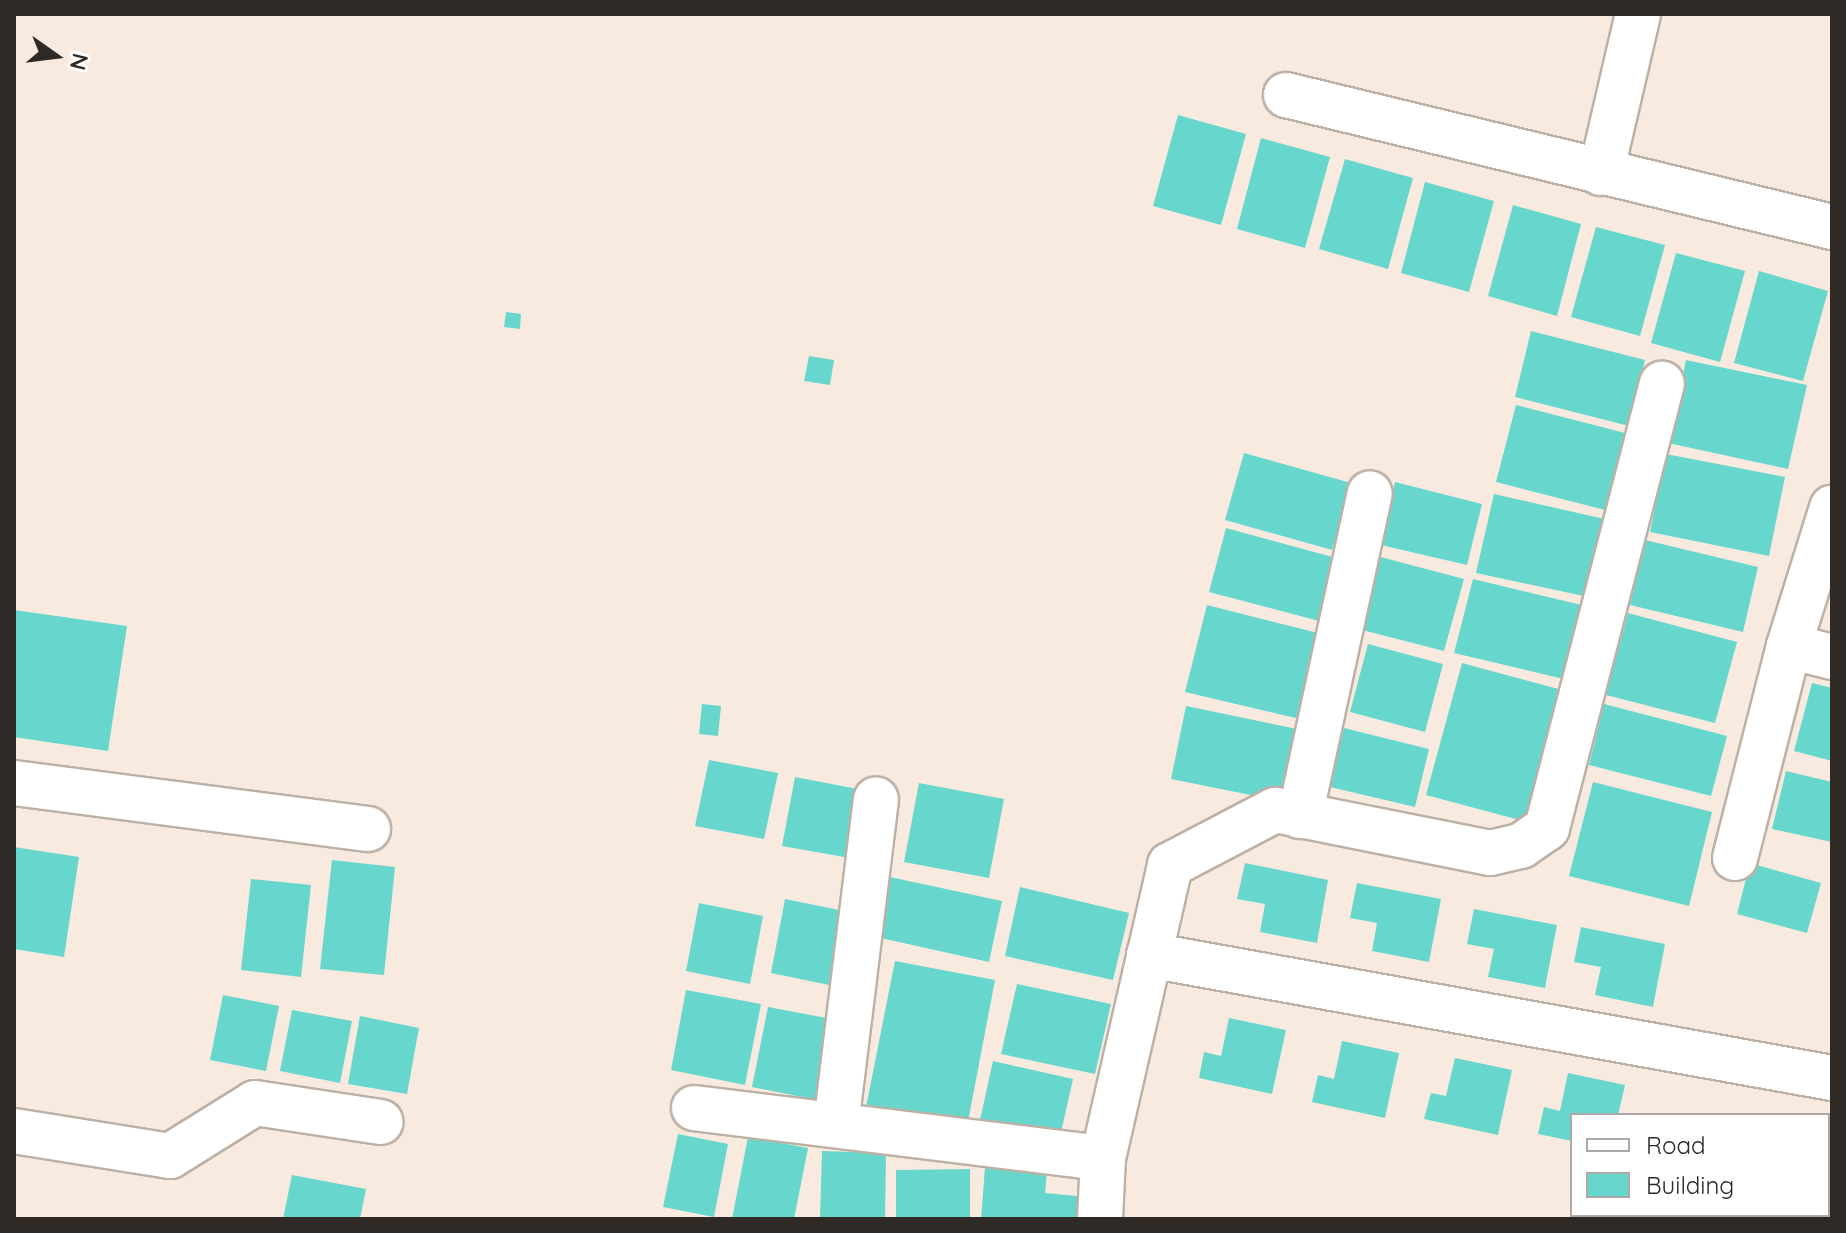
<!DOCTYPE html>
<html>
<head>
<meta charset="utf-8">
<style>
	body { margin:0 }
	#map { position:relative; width:1846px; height:1233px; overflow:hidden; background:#f8eade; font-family:Quicksand,sans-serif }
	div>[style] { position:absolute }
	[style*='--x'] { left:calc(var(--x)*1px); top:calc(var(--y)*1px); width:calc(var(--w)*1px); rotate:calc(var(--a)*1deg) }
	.building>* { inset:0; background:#67d7cd }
	.roads { filter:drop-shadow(2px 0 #bdb0a5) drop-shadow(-2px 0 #bdb0a5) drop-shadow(0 2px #bdb0a5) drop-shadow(0 -2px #bdb0a5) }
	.minor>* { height:44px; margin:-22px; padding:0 22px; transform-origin:22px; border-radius:22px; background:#fff }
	span { translate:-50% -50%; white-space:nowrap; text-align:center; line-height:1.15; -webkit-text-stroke:8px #fff; paint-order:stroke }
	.frame { position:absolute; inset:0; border:16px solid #2f2a25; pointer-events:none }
	.legend { position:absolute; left:1570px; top:1113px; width:260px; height:104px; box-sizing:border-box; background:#fff; border:2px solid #acaaa8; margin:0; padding:10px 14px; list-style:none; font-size:24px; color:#2f2a25 }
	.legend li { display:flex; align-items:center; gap:16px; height:40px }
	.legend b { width:40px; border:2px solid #acaaa8 }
	.north { position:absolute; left:16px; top:16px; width:80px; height:80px; -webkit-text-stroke:6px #fff; paint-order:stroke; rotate:104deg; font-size:22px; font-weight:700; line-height:32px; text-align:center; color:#2f2a25 }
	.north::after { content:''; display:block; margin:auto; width:28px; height:36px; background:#2f2a25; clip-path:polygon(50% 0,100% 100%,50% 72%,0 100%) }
</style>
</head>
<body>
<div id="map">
	<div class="building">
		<div style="clip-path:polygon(1178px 115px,1246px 134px,1221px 225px,1153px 206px)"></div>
		<div style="clip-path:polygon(1261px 138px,1330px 157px,1305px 248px,1237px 229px)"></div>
		<div style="clip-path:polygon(1345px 159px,1413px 178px,1388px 269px,1319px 249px)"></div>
		<div style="clip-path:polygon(1425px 182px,1494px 201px,1469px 292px,1401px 273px)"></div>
		<div style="clip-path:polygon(1513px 205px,1581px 224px,1557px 316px,1488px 296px)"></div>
		<div style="clip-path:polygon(1596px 227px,1665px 245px,1640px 336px,1571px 317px)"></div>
		<div style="clip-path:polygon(1676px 253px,1745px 271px,1720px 362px,1651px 343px)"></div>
		<div style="clip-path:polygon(1759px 271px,1828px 291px,1803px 381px,1734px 363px)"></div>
		<div style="clip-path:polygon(506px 312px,521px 314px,520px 329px,504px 327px)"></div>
		<div style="clip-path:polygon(1531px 331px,1645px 360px,1629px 426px,1515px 397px)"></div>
		<div style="clip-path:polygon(809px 356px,834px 360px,830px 385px,804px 381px)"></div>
		<div style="clip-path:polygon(1686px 360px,1807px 385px,1788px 469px,1668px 443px)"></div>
		<div style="clip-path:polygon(1516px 405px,1629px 434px,1609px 511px,1496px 482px)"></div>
		<div style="clip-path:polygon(1244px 453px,1351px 483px,1332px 550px,1225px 520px)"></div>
		<div style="clip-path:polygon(1666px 454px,1785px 477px,1769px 556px,1650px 532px)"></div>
		<div style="clip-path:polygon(1395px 482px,1482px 504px,1467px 565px,1381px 545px)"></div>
		<div style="clip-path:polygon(1494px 494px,1609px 520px,1593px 598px,1476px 573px)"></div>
		<div style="clip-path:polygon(1226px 528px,1336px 558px,1319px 621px,1209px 592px)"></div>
		<div style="clip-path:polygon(1645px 540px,1758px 567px,1743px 632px,1630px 605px)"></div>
		<div style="clip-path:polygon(1377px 556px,1464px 579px,1444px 651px,1358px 629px)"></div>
		<div style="clip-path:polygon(1473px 579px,1590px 607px,1572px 681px,1454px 653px)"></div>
		<div style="clip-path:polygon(1207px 605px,1322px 634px,1300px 719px,1185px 692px)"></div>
		<div style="clip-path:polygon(14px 610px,127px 626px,108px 751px,14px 737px)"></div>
		<div style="clip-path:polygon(1628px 613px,1737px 642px,1715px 723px,1606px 695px)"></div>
		<div style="clip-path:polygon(1368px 644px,1443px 664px,1425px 732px,1350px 712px)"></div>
		<div style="clip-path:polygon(1462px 663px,1570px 692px,1534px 824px,1426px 795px)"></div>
		<div style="clip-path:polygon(1812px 683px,1832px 688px,1832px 761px,1794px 751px)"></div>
		<div style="clip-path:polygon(702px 704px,721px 706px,718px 736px,699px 734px)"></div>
		<div style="clip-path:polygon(1604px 704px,1727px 736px,1711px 796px,1589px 765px)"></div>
		<div style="clip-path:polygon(1186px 706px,1297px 729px,1281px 801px,1171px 779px)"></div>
		<div style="clip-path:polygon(1344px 728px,1429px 749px,1415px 807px,1330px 787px)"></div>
		<div style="clip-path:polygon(709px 760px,778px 773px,764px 839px,695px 826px)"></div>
		<div style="clip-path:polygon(1786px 771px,1832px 782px,1832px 842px,1772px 829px)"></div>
		<div style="clip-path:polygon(795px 777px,863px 790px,850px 858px,782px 846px)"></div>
		<div style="clip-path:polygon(1593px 782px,1712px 812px,1689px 906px,1569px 876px)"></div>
		<div style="clip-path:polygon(919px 783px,1004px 799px,989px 878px,904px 862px)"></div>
		<div style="clip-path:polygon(14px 847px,79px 857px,64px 957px,14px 949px)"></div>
		<div style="clip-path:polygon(332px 860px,395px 867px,384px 975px,320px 969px)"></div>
		<div style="clip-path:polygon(1245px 863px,1328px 880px,1317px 943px,1260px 932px,1265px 904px,1237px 899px)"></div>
		<div style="clip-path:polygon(1750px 863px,1821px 883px,1807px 933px,1737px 914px)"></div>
		<div style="clip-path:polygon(890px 877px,1002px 901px,989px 962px,876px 937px)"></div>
		<div style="clip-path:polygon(251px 879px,311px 885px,301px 977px,241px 970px)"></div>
		<div style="clip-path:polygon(1357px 883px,1441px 899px,1429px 962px,1372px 951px,1377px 923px,1350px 918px)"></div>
		<div style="clip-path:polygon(1020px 887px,1129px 913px,1113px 980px,1005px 956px)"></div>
		<div style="clip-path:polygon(785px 899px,849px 912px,834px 986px,771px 973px)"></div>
		<div style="clip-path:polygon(699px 903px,763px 916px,750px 984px,686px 971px)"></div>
		<div style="clip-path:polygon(1474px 909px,1557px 925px,1545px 988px,1488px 977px,1494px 949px,1467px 944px)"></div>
		<div style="clip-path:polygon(1581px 927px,1665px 944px,1653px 1007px,1595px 995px,1601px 967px,1574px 962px)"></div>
		<div style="clip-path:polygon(895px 961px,995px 980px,967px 1127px,866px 1107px)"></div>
		<div style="clip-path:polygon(1017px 984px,1111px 1004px,1095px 1074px,1001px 1054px)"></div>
		<div style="clip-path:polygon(686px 990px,761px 1004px,745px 1085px,671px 1070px)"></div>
		<div style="clip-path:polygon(223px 995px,279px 1006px,266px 1071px,210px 1060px)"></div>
		<div style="clip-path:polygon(768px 1007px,832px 1019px,817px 1100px,752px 1087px)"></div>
		<div style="clip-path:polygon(292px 1010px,352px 1021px,340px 1083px,280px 1071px)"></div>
		<div style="clip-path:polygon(360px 1016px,419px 1028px,407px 1094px,348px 1084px)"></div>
		<div style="clip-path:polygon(1229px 1018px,1286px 1030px,1272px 1094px,1199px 1078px,1204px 1052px,1221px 1056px)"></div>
		<div style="clip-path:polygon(1342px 1041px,1399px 1053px,1385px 1118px,1312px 1102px,1318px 1075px,1334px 1079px)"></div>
		<div style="clip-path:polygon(1455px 1058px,1512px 1070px,1498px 1135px,1424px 1119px,1431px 1093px,1446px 1096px)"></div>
		<div style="clip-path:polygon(993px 1061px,1073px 1079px,1058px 1146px,978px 1129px)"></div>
		<div style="clip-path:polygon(1568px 1073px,1625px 1085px,1618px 1115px,1572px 1115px,1572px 1141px,1538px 1134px,1544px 1107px,1560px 1111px)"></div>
		<div style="clip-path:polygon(678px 1134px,728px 1144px,714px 1217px,663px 1207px)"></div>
		<div style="clip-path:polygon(748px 1137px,808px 1148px,794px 1219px,732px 1219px)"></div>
		<div style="clip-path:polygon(822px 1151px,886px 1153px,885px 1219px,820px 1219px)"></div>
		<div style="clip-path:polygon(985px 1167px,1047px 1172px,1045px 1193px,1087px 1197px,1085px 1219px,981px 1219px)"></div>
		<div style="clip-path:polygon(970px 1169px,970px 1219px,896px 1219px,896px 1170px)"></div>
		<div style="clip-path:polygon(292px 1175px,366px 1189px,360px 1219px,283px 1219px)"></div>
	</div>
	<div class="roads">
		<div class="minor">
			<div style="--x:1286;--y:95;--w:562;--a:13.59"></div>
			<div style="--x:1601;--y:173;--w:163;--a:-76.9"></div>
			<div style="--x:1789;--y:646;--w:44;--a:14.3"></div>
			<div style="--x:14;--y:783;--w:357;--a:7.4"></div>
			<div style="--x:1300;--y:816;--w:330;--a:-77.8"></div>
			<div style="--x:1735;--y:858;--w:219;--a:-75.7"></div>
			<div style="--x:1789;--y:646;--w:145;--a:-72.7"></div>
			<div style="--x:1149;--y:955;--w:694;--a:10.21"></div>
			<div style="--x:694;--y:1108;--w:412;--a:7"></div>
			<div style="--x:836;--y:1125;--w:328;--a:-83"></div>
			<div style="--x:14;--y:1131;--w:158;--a:9.1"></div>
			<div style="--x:170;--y:1156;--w:100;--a:-31.9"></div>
			<div style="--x:255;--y:1103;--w:127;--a:8.6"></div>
			<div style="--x:1100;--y:1219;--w:61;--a:-87.2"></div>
			<div style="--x:1103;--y:1158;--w:301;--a:-77.1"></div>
			<div style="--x:1170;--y:865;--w:119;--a:-27.6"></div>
			<div style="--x:1275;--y:810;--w:219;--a:11.3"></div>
			<div style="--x:1490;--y:853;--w:32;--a:-13"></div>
			<div style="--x:1521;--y:846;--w:32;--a:-35"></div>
			<div style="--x:1547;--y:828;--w:459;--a:-75.5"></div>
		</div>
	</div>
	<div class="frame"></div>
	<ul class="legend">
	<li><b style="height:10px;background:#fff"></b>Road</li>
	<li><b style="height:22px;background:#67d7cd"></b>Building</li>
	</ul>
	<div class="north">N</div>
</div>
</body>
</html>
